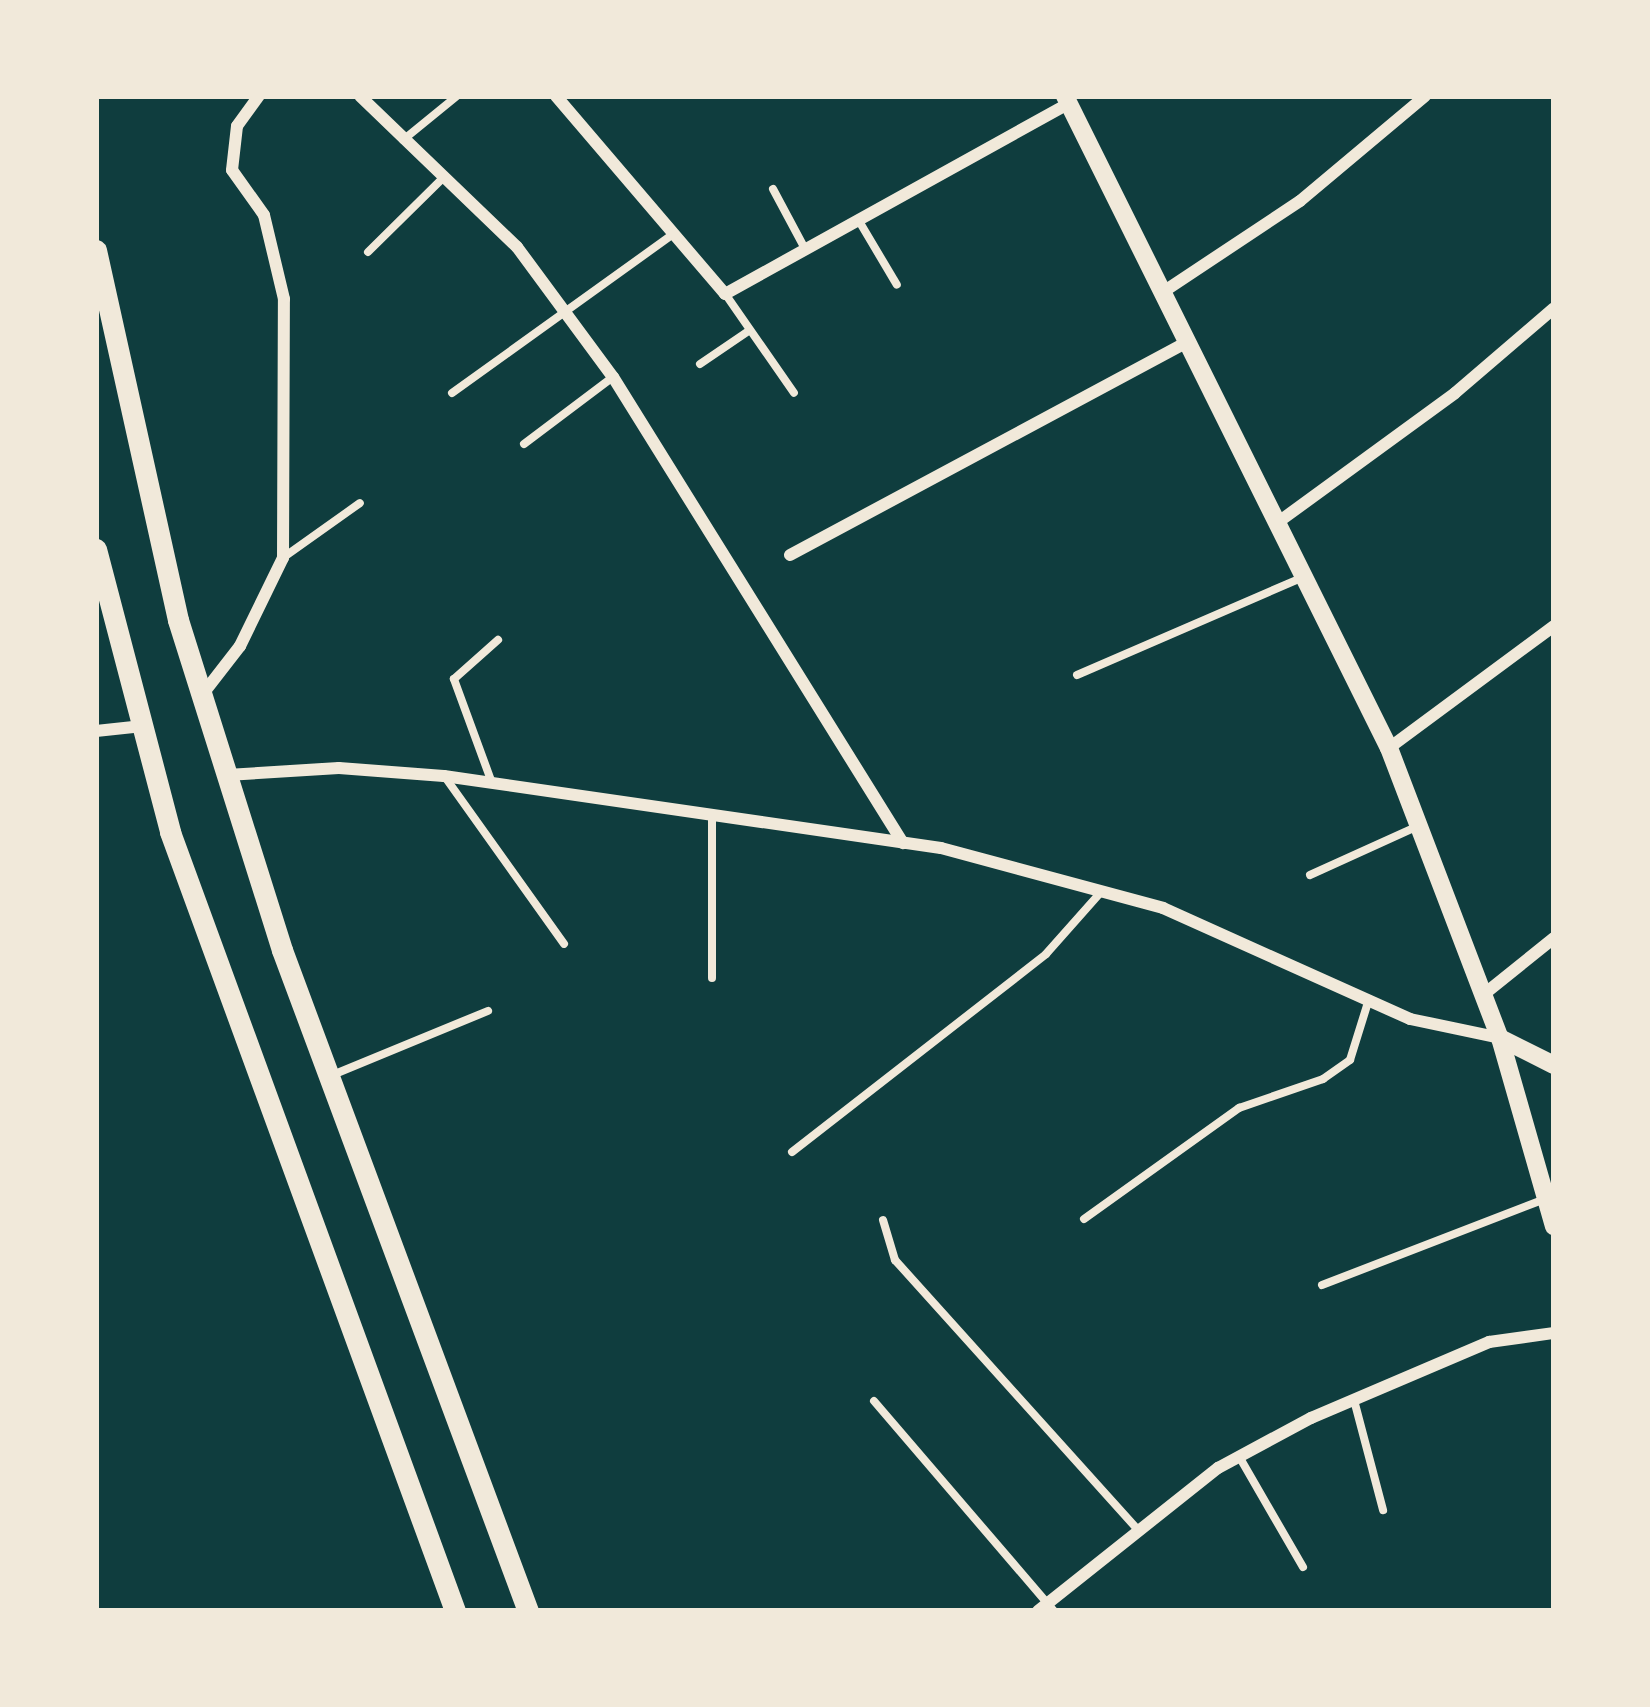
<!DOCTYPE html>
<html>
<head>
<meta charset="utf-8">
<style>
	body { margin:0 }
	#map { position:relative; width:1650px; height:1707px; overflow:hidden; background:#0f3d3e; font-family:Arial,sans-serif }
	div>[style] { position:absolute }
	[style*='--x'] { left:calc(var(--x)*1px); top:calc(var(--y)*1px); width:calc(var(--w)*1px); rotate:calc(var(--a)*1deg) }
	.service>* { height:8px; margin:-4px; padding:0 4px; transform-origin:4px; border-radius:4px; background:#f1e9da }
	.minor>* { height:12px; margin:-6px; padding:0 6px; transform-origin:6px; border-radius:6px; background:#f1e9da }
	.tertiary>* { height:18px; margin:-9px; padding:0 9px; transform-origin:9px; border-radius:9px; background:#f1e9da }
	.secondary>* { height:21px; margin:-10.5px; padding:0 10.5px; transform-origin:10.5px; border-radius:10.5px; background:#f1e9da }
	span { translate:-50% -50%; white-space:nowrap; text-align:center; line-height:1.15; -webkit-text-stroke:10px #f1e9da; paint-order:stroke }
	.frame { position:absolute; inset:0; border:99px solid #f1e9da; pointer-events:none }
</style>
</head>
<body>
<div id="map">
	<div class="service">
		<div style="--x:403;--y:140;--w:70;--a:-39.2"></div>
		<div style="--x:773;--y:189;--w:68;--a:61.9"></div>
		<div style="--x:859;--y:221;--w:74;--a:59.3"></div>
		<div style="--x:368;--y:252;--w:103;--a:-44.6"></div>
		<div style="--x:726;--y:295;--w:119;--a:55.2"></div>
		<div style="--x:700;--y:364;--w:60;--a:-34.2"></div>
		<div style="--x:452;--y:393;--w:272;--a:-35.7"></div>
		<div style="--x:524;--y:444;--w:111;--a:-37"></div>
		<div style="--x:284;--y:557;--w:93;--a:-35.4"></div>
		<div style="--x:1077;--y:675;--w:244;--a:-23.4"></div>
		<div style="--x:445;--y:777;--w:205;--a:54.5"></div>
		<div style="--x:492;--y:783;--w:111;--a:-110.1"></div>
		<div style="--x:454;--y:679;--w:59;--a:-41.6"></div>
		<div style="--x:1310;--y:875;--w:119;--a:-24.4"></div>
		<div style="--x:712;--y:978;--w:162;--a:-90"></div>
		<div style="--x:330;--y:1076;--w:171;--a:-22.4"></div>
		<div style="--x:792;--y:1152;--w:322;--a:-37.9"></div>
		<div style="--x:1046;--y:954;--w:84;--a:-48.4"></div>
		<div style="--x:1084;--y:1219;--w:191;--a:-35.6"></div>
		<div style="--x:1239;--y:1108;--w:89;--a:-19"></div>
		<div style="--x:1323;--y:1079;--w:33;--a:-35"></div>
		<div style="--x:1350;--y:1060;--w:64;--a:-72.7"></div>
		<div style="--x:883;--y:1220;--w:42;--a:73.3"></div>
		<div style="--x:895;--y:1260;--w:365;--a:48"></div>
		<div style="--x:1322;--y:1285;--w:239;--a:-21.1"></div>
		<div style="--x:1354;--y:1400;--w:114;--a:75.2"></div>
		<div style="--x:874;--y:1401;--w:277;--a:49.4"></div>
		<div style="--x:1240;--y:1458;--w:126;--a:60"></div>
	</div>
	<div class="minor">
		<div style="--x:360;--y:96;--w:218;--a:43.9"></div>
		<div style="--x:517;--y:247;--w:162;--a:53.6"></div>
		<div style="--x:613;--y:377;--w:549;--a:58.11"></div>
		<div style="--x:556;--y:96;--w:260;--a:49.5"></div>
		<div style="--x:725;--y:294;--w:393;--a:-29"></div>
		<div style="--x:1163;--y:292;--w:164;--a:-33.6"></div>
		<div style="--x:1300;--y:201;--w:163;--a:-40"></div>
		<div style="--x:1277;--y:523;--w:220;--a:-36.1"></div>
		<div style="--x:1455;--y:393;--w:130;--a:-40.6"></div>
		<div style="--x:790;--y:555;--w:451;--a:-28.2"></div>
		<div style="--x:202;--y:695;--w:62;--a:-52.2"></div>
		<div style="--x:240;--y:646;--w:98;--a:-64"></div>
		<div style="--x:283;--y:558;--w:259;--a:-89.8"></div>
		<div style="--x:284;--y:299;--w:86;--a:-103.4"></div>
		<div style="--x:264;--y:215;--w:55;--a:-125.4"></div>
		<div style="--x:232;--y:170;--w:44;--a:-83.5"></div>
		<div style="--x:237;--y:126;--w:37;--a:-54"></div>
		<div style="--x:96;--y:731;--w:47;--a:-6.1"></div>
		<div style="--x:1389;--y:748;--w:205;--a:-36.5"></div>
		<div style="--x:227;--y:775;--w:112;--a:-3.6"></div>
		<div style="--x:339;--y:768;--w:105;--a:4.4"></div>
		<div style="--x:444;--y:776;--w:502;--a:8.24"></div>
		<div style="--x:941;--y:848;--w:230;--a:15.1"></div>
		<div style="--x:1163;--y:908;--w:271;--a:24.2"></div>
		<div style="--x:1410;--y:1019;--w:92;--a:11.9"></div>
		<div style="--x:1483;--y:995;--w:91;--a:-38.8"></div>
		<div style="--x:1038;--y:1611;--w:230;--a:-38.5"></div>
		<div style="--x:1218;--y:1468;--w:106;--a:-28.3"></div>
		<div style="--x:1311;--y:1418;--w:194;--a:-23.1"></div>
		<div style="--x:1489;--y:1342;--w:66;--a:-7.9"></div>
	</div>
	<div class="tertiary">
		<div style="--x:1065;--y:96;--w:728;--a:63.58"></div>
		<div style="--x:1389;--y:748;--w:311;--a:69.1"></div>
		<div style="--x:1500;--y:1038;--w:196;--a:74"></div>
		<div style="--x:1500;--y:1038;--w:60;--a:26.6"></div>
	</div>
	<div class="secondary">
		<div style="--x:96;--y:250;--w:379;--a:77.5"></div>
		<div style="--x:178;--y:620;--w:346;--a:72.5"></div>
		<div style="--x:282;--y:950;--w:705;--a:69.59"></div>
		<div style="--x:96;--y:549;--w:293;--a:75.3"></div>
		<div style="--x:170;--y:832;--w:829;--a:69.9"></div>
	</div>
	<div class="frame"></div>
</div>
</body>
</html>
